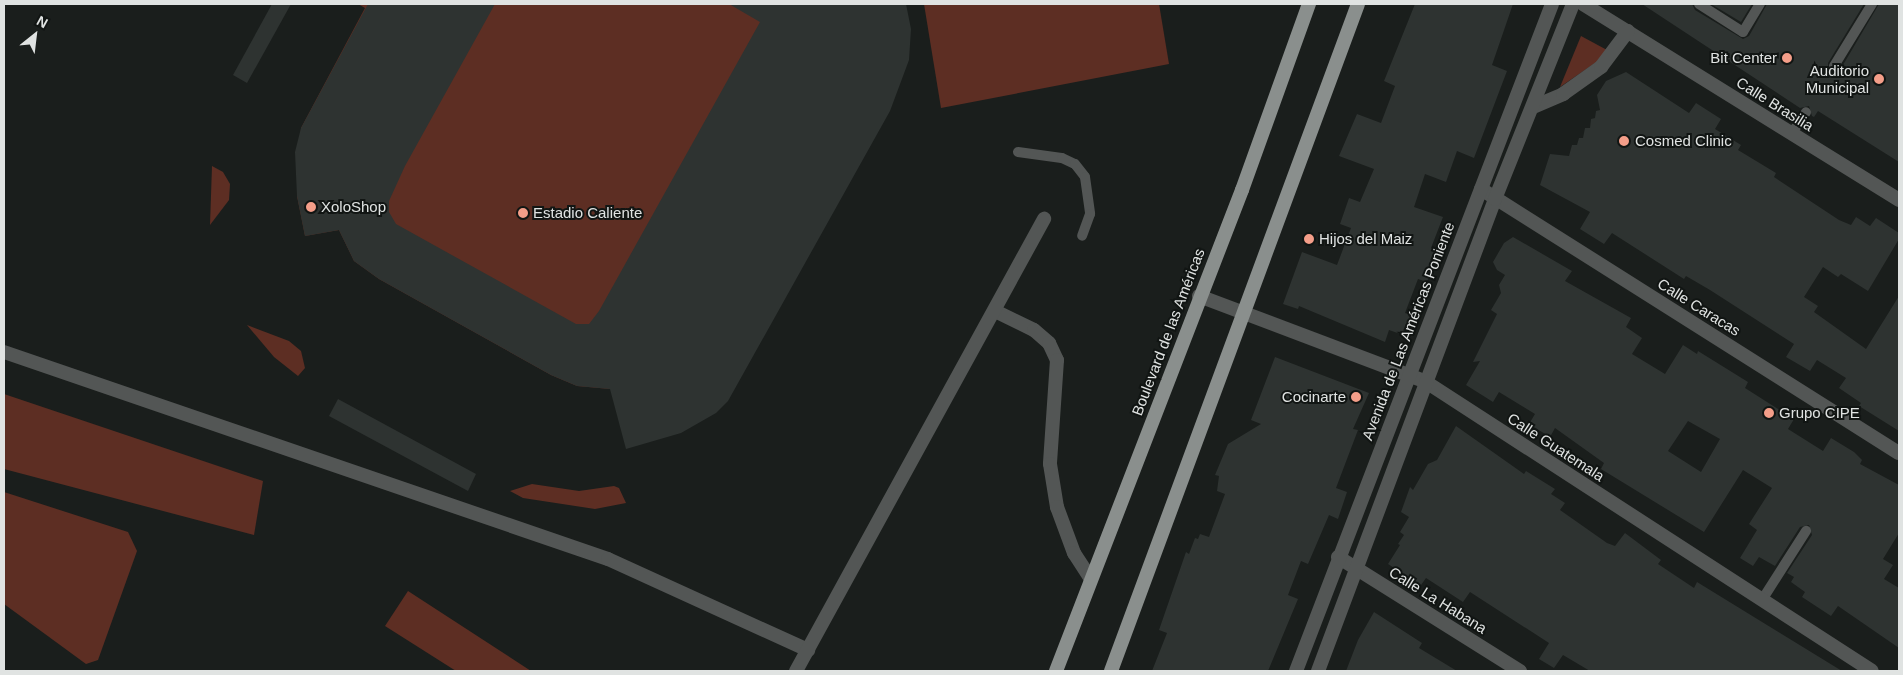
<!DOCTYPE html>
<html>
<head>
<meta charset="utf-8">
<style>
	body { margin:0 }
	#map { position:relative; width:1903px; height:675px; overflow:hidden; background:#1a1e1c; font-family:Helvetica,sans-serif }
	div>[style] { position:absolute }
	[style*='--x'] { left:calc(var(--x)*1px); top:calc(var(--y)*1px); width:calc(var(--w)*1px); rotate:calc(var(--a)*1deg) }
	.green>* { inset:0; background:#5d2e23 }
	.building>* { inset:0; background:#2e3331 }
	.service>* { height:10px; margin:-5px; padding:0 5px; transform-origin:5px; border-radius:5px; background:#535655 }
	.minor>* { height:14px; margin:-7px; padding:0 7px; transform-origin:7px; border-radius:7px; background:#535655 }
	.tertiary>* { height:14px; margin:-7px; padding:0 7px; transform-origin:7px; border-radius:7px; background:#535655 }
	.primary>* { height:14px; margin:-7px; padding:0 7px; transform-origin:7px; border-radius:7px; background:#8a8f8d }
	.dots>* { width:14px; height:14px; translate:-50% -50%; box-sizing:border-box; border:2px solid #111513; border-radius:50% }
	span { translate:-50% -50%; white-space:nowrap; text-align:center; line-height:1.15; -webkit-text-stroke:4px #111513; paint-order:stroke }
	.poi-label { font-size:15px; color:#e0e3e2 }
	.right { translate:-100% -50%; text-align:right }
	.left { translate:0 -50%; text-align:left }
	.street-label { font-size:15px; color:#e0e3e2 }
	.frame { position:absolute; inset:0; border:5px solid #e0e3e2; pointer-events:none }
	.north { position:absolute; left:10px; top:10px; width:50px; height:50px; -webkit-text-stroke:4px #111513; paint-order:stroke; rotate:29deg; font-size:14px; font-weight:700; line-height:20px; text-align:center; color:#e0e3e2 }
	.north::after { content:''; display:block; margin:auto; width:18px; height:22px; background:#e0e3e2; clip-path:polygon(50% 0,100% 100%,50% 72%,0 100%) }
</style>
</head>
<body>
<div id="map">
	<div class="green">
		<div style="clip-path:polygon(358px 4px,836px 4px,839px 19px,636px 378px,610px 389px,577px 386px,551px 375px,379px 279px,354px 261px,339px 230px,305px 236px,297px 196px,301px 128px,365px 8px)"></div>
		<div style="clip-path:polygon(924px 4px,1159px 4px,1169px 64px,941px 108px)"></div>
		<div style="clip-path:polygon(1581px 36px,1607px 50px,1601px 59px,1560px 87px)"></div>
		<div style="clip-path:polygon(212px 166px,223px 172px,230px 184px,229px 200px,210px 225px)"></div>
		<div style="clip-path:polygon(247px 325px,289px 341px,301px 351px,305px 368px,298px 376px,274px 357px)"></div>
		<div style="clip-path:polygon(4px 394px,263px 481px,254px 535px,4px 469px)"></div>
		<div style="clip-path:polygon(532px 484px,579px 491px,614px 486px,619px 488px,626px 503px,595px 509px,523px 498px,510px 491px)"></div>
		<div style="clip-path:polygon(4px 492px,128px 532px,137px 551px,98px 660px,86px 664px,4px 604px)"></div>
		<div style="clip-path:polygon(408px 591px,531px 671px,456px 671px,385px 626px)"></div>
	</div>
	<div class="building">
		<div style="clip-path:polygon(272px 4px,291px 4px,247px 83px,233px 75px)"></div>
		<div style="clip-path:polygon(368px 4px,495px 4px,405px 166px,389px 201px,389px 212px,396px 224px,576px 324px,589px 324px,599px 311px,760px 22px,729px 4px,906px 4px,911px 29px,909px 60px,890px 111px,728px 401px,716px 413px,681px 433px,626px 449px,610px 389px,577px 386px,551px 375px,379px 279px,354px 261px,339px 230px,305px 236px,297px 196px,295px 152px,301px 128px)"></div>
		<div style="clip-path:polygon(1415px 4px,1513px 4px,1492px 65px,1507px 71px,1474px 158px,1457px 151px,1446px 182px,1425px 174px,1414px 207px,1443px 217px,1431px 248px,1439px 251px,1427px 282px,1418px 279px,1405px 313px,1414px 316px,1406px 336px,1389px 330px,1385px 342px,1299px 306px,1298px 309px,1283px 304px,1302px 252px,1337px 265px,1351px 228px,1340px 224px,1349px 198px,1360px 202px,1374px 169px,1339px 156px,1357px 114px,1381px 123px,1395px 86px,1384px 81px)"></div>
		<div style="clip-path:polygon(1642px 4px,1692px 4px,1695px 10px,1743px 39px,1749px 36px,1767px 4px,1864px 4px,1828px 63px,1828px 70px,1834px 73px,1840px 70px,1879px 4px,1899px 4px,1899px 162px,1818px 111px,1814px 117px,1812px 116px,1809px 106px,1800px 108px)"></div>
		<div style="clip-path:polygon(1711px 4px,1752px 4px,1741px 22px)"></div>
		<div style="clip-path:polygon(1626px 72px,1689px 113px,1696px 103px,1721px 119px,1715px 129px,1741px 145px,1738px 150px,1776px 173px,1774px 177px,1839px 220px,1851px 225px,1856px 217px,1870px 226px,1876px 218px,1899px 233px,1899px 239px,1868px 291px,1841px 274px,1838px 277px,1823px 267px,1804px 297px,1818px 306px,1814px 312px,1866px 349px,1899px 296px,1899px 431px,1859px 406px,1861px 403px,1839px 388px,1846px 378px,1817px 360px,1810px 371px,1786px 357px,1794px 344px,1710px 290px,1686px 276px,1684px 279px,1612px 233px,1604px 244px,1580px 229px,1590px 212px,1540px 185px,1550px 154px,1569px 156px,1572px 145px,1577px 145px,1579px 138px,1583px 138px,1585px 128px,1590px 128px,1591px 119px,1595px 118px,1596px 111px,1600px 110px,1597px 95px,1606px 81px)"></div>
		<div style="clip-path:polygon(evenodd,1513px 237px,1572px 271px,1565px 281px,1631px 318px,1626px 327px,1642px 338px,1632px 354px,1665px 374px,1683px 345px,1697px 354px,1698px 351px,1748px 382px,1745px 388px,1794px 419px,1788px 429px,1823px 451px,1831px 438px,1854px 452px,1862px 460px,1860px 464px,1899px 485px,1899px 533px,1883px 559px,1893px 565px,1884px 579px,1899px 588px,1899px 648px,1838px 606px,1831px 616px,1802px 597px,1805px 592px,1791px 582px,1794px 577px,1787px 573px,1812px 535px,1809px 525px,1800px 527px,1775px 566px,1759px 557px,1753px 566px,1740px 558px,1757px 530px,1749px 524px,1772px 488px,1743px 470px,1704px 532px,1601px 469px,1604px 463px,1555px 428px,1550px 437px,1529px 424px,1535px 414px,1499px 392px,1493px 402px,1466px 385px,1480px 361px,1473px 362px,1497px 314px,1491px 310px,1501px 293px,1499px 285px,1505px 275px,1497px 270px,1493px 262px,1504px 243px,1513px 237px,1688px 421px,1720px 439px,1701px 472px,1668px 451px,1688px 421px)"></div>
		<div style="clip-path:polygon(1275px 357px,1369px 393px,1353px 429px,1358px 430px,1336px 488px,1347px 492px,1338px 519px,1329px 515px,1308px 564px,1301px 561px,1288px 595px,1298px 599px,1268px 671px,1152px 671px,1167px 633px,1159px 630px,1186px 552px,1189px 554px,1195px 538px,1198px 539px,1200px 534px,1209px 537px,1225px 494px,1217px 491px,1219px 476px,1215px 475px,1228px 444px,1261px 424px,1251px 420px)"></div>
		<div style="clip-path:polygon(338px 399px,476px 474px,468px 491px,329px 416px)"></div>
		<div style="clip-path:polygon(1456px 426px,1524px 474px,1526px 471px,1555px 489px,1551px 494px,1565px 503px,1560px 510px,1607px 543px,1615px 546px,1625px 533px,1661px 560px,1658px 564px,1694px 588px,1697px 582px,1842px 671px,1590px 671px,1563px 655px,1554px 668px,1539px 659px,1549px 643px,1470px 592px,1463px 602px,1426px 578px,1421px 585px,1388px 564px,1400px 545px,1398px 544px,1404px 535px,1400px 532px,1409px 517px,1401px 512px,1410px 487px,1413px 490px,1428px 464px,1437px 460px)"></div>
		<div style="clip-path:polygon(1374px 612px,1422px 643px,1419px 648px,1457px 671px,1346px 671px,1358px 640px)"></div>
	</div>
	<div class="service">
		<div style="--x:1699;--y:4;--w:52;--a:32.5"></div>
		<div style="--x:1743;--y:32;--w:33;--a:-59"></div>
		<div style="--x:1834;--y:66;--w:73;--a:-58.5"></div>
		<div style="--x:1792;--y:133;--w:25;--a:-56"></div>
		<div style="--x:1018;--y:152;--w:44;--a:7.8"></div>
		<div style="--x:1062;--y:158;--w:14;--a:25"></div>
		<div style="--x:1075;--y:164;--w:16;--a:52"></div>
		<div style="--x:1085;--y:177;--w:37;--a:82"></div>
		<div style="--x:1090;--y:214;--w:23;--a:110"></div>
		<div style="--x:1762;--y:600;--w:82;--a:-57.5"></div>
	</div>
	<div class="minor">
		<div style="--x:1583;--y:4;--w:372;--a:31.8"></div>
		<div style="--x:1481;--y:189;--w:494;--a:32.3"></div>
		<div style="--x:995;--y:311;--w:43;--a:26"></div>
		<div style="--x:1034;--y:330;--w:20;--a:41"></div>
		<div style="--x:1049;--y:343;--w:19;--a:65"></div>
		<div style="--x:1057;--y:360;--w:104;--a:93.9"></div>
		<div style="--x:1050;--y:464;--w:44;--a:80.8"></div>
		<div style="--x:1057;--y:507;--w:49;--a:69.7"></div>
		<div style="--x:1074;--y:553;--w:30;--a:57"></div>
		<div style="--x:4;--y:352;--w:638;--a:18.92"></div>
		<div style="--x:608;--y:559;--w:220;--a:24.5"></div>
		<div style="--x:1338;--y:557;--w:215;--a:32.1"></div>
		<div style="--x:796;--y:671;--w:516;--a:-61.25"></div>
	</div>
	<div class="tertiary">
		<div style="--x:1533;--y:107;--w:33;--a:-23"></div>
		<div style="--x:1563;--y:94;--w:47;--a:-35.4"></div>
		<div style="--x:1601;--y:67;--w:45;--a:-53.1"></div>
		<div style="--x:1199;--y:296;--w:243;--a:20.7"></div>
		<div style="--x:1426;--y:382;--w:531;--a:32.94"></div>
		<div style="--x:1296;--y:671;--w:714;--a:-69"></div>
		<div style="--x:1318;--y:671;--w:504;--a:-69.44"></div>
		<div style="--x:1495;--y:199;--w:210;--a:-68.2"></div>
	</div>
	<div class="primary">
		<div style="--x:1056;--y:671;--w:516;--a:-68.86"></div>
		<div style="--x:1242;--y:190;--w:198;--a:-70.2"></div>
		<div style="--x:1111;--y:671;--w:711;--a:-69.68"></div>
	</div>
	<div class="dots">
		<div style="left:1787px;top:58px;background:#f49e89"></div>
		<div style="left:1879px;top:79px;background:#f49e89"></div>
		<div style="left:1624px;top:141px;background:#f49e89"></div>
		<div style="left:311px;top:207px;background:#f49e89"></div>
		<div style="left:523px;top:213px;background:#f49e89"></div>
		<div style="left:1309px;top:239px;background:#f49e89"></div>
		<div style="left:1356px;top:397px;background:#f49e89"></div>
		<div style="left:1769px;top:413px;background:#f49e89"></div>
	</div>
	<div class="poi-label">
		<span class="right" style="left:1777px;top:58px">Bit Center</span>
		<span class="right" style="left:1869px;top:79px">Auditorio<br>Municipal</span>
		<span class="left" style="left:1635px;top:141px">Cosmed Clinic</span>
		<span class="left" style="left:321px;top:207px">XoloShop</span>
		<span class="left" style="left:533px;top:213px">Estadio Caliente</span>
		<span class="left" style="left:1319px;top:239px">Hijos del Maiz</span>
		<span class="right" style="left:1346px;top:397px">Cocinarte</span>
		<span class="left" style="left:1779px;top:413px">Grupo CIPE</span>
	</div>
	<div class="street-label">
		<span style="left:1775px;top:104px;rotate:32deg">Calle Brasilia</span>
		<span style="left:1699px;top:307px;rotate:32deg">Calle Caracas</span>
		<span style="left:1408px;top:331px;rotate:-69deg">Avenida de Las Américas Poniente</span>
		<span style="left:1168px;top:332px;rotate:-69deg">Boulevard de las Américas</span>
		<span style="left:1556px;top:447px;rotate:33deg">Calle Guatemala</span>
		<span style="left:1438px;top:600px;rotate:32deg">Calle La Habana</span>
	</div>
	<div class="frame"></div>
	<div class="north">N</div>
</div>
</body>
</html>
